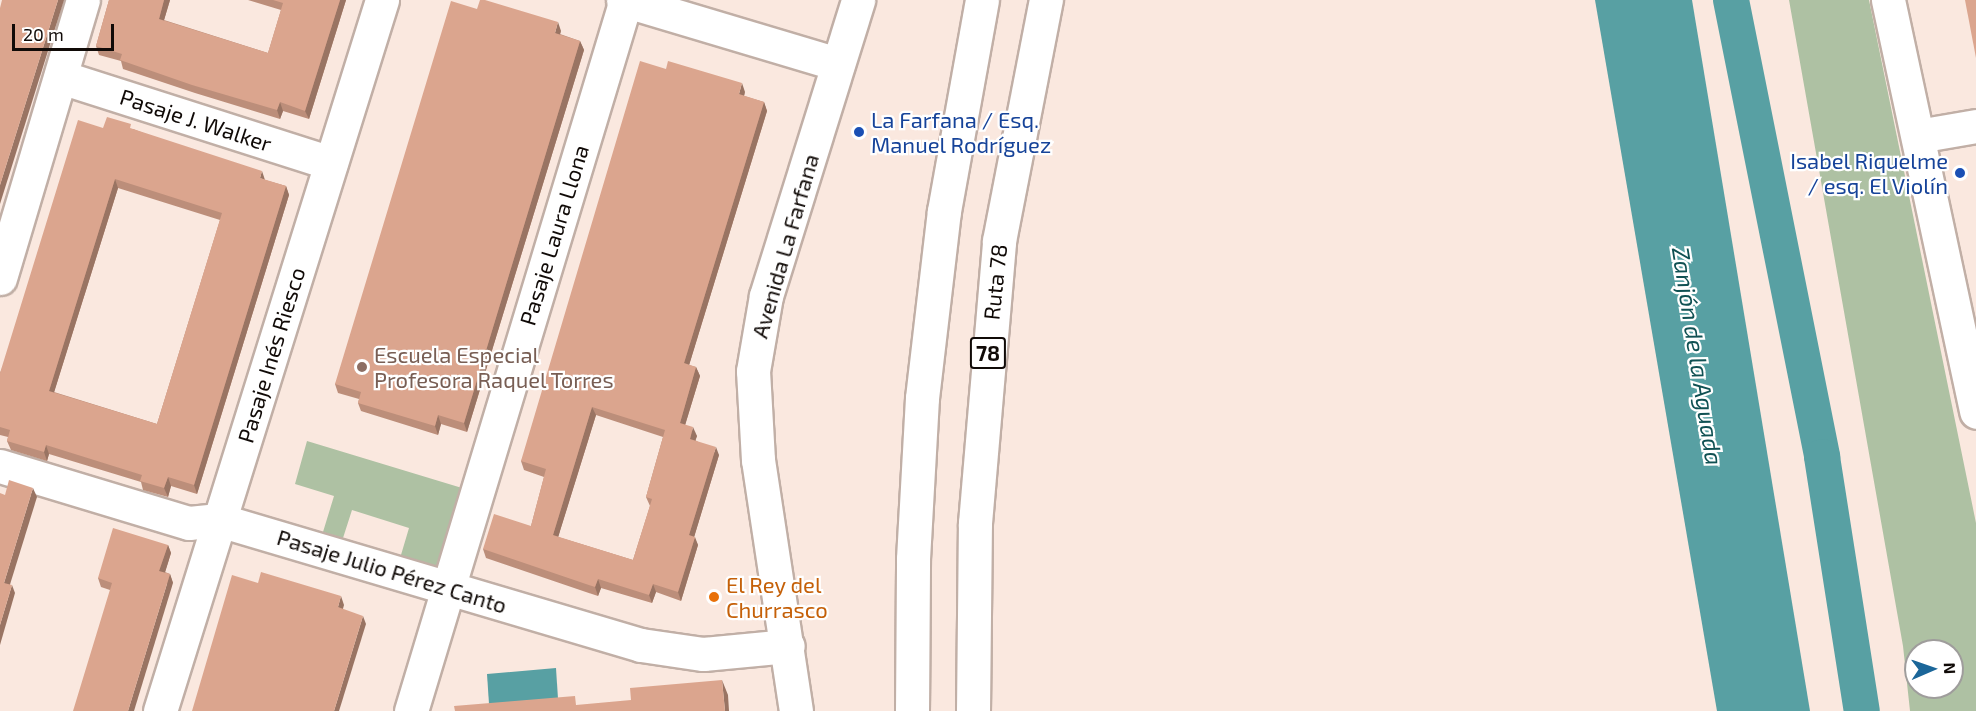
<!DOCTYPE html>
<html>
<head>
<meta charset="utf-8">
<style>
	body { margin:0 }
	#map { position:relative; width:1976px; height:711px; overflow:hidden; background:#fae8df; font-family:"Exo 2",sans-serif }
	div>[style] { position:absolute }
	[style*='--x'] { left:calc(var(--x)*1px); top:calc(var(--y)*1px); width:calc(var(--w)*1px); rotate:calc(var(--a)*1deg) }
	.green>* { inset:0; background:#aec1a3 }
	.water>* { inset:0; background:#58a0a3 }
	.canal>* { height:36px; margin:-18px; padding:0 18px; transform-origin:18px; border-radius:18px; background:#58a0a3 }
	.roads { filter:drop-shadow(2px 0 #c1afa6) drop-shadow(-2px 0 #c1afa6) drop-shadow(0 2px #c1afa6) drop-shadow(0 -2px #c1afa6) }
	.minor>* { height:33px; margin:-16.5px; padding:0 16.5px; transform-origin:16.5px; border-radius:16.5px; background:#fff }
	.highway>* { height:33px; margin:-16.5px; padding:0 16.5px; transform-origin:16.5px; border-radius:16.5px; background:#fff }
	.wall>* { inset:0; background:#bc8e7a }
	.shaded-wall>* { inset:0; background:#997463 }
	.building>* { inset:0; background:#dba58e }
	.dots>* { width:16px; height:16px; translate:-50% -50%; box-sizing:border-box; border:3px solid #fff; border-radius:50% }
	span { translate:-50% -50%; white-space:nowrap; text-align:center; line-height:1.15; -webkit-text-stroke:4.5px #fff; paint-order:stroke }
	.shield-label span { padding:2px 4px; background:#fff; border:2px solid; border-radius:4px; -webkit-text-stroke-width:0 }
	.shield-label { font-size:21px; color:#100a07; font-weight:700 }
	.transit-label { font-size:22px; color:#164399 }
	.left { translate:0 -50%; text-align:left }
	.right { translate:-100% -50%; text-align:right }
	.street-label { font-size:22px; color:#100a07 }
	.education-label { font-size:22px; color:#785e54 }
	.food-label { font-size:22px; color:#c56008 }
	.water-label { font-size:24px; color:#105153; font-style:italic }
	.north { position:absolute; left:1904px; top:639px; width:60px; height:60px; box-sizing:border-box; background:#fff; border:2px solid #9f9d9c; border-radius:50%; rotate:88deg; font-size:16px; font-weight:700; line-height:24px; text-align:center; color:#100a07 }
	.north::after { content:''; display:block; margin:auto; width:21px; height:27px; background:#1b6699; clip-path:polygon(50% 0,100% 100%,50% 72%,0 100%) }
	.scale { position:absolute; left:12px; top:24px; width:102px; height:27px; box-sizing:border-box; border:3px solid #100a07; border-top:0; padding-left:8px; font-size:18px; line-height:21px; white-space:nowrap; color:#100a07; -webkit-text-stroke:4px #fff; paint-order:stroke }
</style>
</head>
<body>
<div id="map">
	<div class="green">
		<div style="clip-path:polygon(evenodd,1789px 0,1869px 0,1976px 523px,1976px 711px,1910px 711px,1903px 646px,1789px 0,1916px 651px,1952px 651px,1952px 687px,1916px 687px,1916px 651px)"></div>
		<div style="clip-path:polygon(307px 441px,462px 488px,435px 576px,398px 565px,409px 528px,352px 510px,343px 538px,323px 532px,334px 496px,295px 484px)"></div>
	</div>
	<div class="water">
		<div style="clip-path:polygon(1595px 0,1692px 0,1810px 711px,1717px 711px)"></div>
		<div style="clip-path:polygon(556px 668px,558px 699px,489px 704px,487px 674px)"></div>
	</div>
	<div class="canal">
		<div style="--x:1731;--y:0;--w:466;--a:78.7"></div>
		<div style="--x:1822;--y:457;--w:257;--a:81.1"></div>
	</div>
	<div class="roads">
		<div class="minor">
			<div style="--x:623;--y:0;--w:224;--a:16.6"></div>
			<div style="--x:1888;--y:0;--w:421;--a:77.9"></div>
			<div style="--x:61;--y:77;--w:283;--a:17.7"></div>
			<div style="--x:1918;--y:136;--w:59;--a:-9.8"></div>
			<div style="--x:0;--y:278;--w:290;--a:-73.4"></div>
			<div style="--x:0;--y:466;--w:197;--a:16.8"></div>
			<div style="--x:189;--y:523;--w:30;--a:-6"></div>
			<div style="--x:219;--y:520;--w:440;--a:16.5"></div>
			<div style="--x:641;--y:645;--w:63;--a:8.3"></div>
			<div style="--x:703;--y:654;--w:85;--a:-5.4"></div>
			<div style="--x:160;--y:711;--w:745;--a:-72.66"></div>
			<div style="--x:411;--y:711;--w:743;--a:-73.18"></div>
			<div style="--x:796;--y:711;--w:254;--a:-98.6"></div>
			<div style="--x:758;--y:460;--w:89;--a:-93.2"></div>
			<div style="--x:753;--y:371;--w:76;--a:-80.2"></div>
			<div style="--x:766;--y:296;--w:310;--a:-72.7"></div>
		</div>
		<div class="highway">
			<div style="--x:912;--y:711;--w:152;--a:-89.6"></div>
			<div style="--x:913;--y:559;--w:161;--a:-86.8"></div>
			<div style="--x:922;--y:398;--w:188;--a:-83.3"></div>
			<div style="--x:944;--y:211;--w:214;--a:-79.8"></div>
			<div style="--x:973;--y:711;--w:188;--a:-89.4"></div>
			<div style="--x:975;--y:523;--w:283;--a:-85.1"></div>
			<div style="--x:999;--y:241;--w:246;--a:-79"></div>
		</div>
	</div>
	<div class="wall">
		<div style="clip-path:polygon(109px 0,170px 0,164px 20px,268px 53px,281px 10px,248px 0,346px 0,309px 119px,283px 111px,280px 119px,195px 93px,123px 69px,121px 61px,99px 55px,96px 46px)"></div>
		<div style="clip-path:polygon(561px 31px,560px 34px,580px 41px,584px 50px,467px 432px,441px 424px,438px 435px,361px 411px,358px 403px,359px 399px,338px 393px,335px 384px)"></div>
		<div style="clip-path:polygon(evenodd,745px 92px,744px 96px,764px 102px,767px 111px,689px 365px,696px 367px,700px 376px,685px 425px,697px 436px,695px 440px,719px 455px,694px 537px,698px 545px,681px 601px,656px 592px,652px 603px,601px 588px,598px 596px,486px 558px,483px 549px,531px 526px,544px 477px,524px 470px,521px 461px,745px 92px,596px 415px,663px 437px,646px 497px,650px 506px,633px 560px,558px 537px,596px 415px)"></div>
		<div style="clip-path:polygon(evenodd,103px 128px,133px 129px,265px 180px,286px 186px,289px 195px,197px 494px,171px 486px,168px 497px,143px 490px,141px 482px,49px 454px,47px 461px,11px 450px,7px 441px,8px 437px,0 435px,0 373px,103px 128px,118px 188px,220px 220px,157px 424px,54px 392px,118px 188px)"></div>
		<div style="clip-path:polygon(168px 545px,171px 553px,165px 572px,170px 574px,173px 583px,110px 590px,101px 587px,98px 578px)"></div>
	</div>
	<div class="shaded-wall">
		<div style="clip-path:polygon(58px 0,64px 0,0 204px,0 185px)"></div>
		<div style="clip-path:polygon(164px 0,170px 0,162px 27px,159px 19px)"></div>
		<div style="clip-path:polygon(340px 0,346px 0,309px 119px,305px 111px)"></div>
		<div style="clip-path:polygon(558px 22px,561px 31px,558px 41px,555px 33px)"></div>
		<div style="clip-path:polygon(580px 41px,584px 50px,467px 432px,464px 423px)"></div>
		<div style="clip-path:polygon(742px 83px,745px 92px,742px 103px,739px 94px)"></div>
		<div style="clip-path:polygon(280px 102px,283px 111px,280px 119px,277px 110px)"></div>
		<div style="clip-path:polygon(764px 102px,767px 111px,687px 372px,684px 363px)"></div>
		<div style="clip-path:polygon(262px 171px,265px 180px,260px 178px)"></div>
		<div style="clip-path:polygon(115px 179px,118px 188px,52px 399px,49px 391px)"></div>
		<div style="clip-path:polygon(286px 186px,289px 195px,197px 494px,194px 485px)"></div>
		<div style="clip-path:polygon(696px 367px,700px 376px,683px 432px,680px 423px)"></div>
		<div style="clip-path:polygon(592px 407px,596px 415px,556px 544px,553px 535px)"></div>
		<div style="clip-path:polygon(438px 415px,441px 424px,438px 435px,435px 426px)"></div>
		<div style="clip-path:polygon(693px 427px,697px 436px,693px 448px,690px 439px)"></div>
		<div style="clip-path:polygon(46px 445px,49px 454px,47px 461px,44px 452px)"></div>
		<div style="clip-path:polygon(716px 447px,719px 455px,692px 544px,689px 535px)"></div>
		<div style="clip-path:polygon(168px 477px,171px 486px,168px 497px,164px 488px)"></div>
		<div style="clip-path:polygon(33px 488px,37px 497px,8px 591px,4px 583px)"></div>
		<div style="clip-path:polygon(695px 537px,698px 545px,681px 601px,678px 592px)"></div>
		<div style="clip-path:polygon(168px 545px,171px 553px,163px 579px,159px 571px)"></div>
		<div style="clip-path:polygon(170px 574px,173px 583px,134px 711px,128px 711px)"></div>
		<div style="clip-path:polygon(598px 579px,601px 588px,598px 596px,595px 587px)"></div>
		<div style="clip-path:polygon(653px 584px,656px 592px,652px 603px,649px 595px)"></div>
		<div style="clip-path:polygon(12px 585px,15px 593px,0 645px,0 625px)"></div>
		<div style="clip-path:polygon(341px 596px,344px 605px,341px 616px,338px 607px)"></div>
		<div style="clip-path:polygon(363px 616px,366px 624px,339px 711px,334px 711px)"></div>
		<div style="clip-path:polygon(722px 680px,728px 695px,729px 711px,725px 711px)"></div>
	</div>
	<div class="building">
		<div style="clip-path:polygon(2px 0,58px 0,0 185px,0 8px)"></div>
		<div style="clip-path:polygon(109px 0,164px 0,159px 19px,268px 53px,283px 3px,273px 0,340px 0,305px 111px,280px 102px,277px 110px,192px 85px,120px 60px,122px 54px,96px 46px)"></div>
		<div style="clip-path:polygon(480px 0,485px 0,558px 22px,555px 33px,580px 41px,464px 423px,438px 415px,435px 426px,358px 403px,361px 392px,335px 384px,451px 1px,477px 9px)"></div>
		<div style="clip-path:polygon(1965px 0,1976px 0,1976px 58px)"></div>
		<div style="clip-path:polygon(evenodd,640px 61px,666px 69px,668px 61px,742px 83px,739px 94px,764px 102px,684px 363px,696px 367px,680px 423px,693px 427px,690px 439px,716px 447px,689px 535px,695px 537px,678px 592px,653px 584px,649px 595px,598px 579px,595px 587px,483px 549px,494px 514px,531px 526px,546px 469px,521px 461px,640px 61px,592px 407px,665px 430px,646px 497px,652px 499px,633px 560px,553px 535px,592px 407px)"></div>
		<div style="clip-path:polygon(evenodd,107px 117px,131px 124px,130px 128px,262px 171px,260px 178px,286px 186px,194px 485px,168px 477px,164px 488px,140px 481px,142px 475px,46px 445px,44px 452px,7px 441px,10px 430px,0 427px,0 373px,78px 120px,103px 128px,107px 117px,115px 179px,222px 213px,157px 424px,49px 391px,115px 179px)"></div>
		<div style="clip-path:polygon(9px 480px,33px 488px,4px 583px,12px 585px,0 625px,0 493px,5px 495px)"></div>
		<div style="clip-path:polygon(113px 528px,168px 545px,159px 571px,170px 574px,128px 711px,73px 711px,112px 583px,98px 578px)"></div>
		<div style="clip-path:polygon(261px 572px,341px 596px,338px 607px,363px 616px,334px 711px,192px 711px,232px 575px,258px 583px)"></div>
		<div style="clip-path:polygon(722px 680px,725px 711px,455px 711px,454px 706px,575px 696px,576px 705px,631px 700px,630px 688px)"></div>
	</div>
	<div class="dots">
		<div style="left:859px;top:132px;background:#1a4fb4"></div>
		<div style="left:1960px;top:173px;background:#1a4fb4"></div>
		<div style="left:362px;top:367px;background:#8d6e63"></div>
		<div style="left:714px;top:597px;background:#e8710a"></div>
	</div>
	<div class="shield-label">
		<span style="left:988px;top:353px">78</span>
	</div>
	<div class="transit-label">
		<span class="left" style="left:871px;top:132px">La Farfana / Esq.<br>Manuel Rodríguez</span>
		<span class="right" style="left:1948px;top:173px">Isabel Riquelme<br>/ esq. El Violín</span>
	</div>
	<div class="street-label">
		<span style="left:196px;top:120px;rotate:18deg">Pasaje J. Walker</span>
		<span style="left:554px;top:235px;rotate:-73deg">Pasaje Laura Llona</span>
		<span style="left:785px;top:246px;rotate:-74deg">Avenida La Farfana</span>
		<span style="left:995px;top:282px;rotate:-84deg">Ruta 78</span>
		<span style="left:271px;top:355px;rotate:-73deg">Pasaje Inés Riesco</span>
		<span style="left:392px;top:571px;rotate:17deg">Pasaje Julio Pérez Canto</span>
	</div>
	<div class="education-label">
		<span class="left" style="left:374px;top:367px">Escuela Especial<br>Profesora Raquel Torres</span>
	</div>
	<div class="food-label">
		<span class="left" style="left:726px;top:597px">El Rey del<br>Churrasco</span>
	</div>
	<div class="water-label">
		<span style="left:1698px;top:356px;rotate:81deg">Zanjón de la Aguada</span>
	</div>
	<div class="north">N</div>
	<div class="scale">20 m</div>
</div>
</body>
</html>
